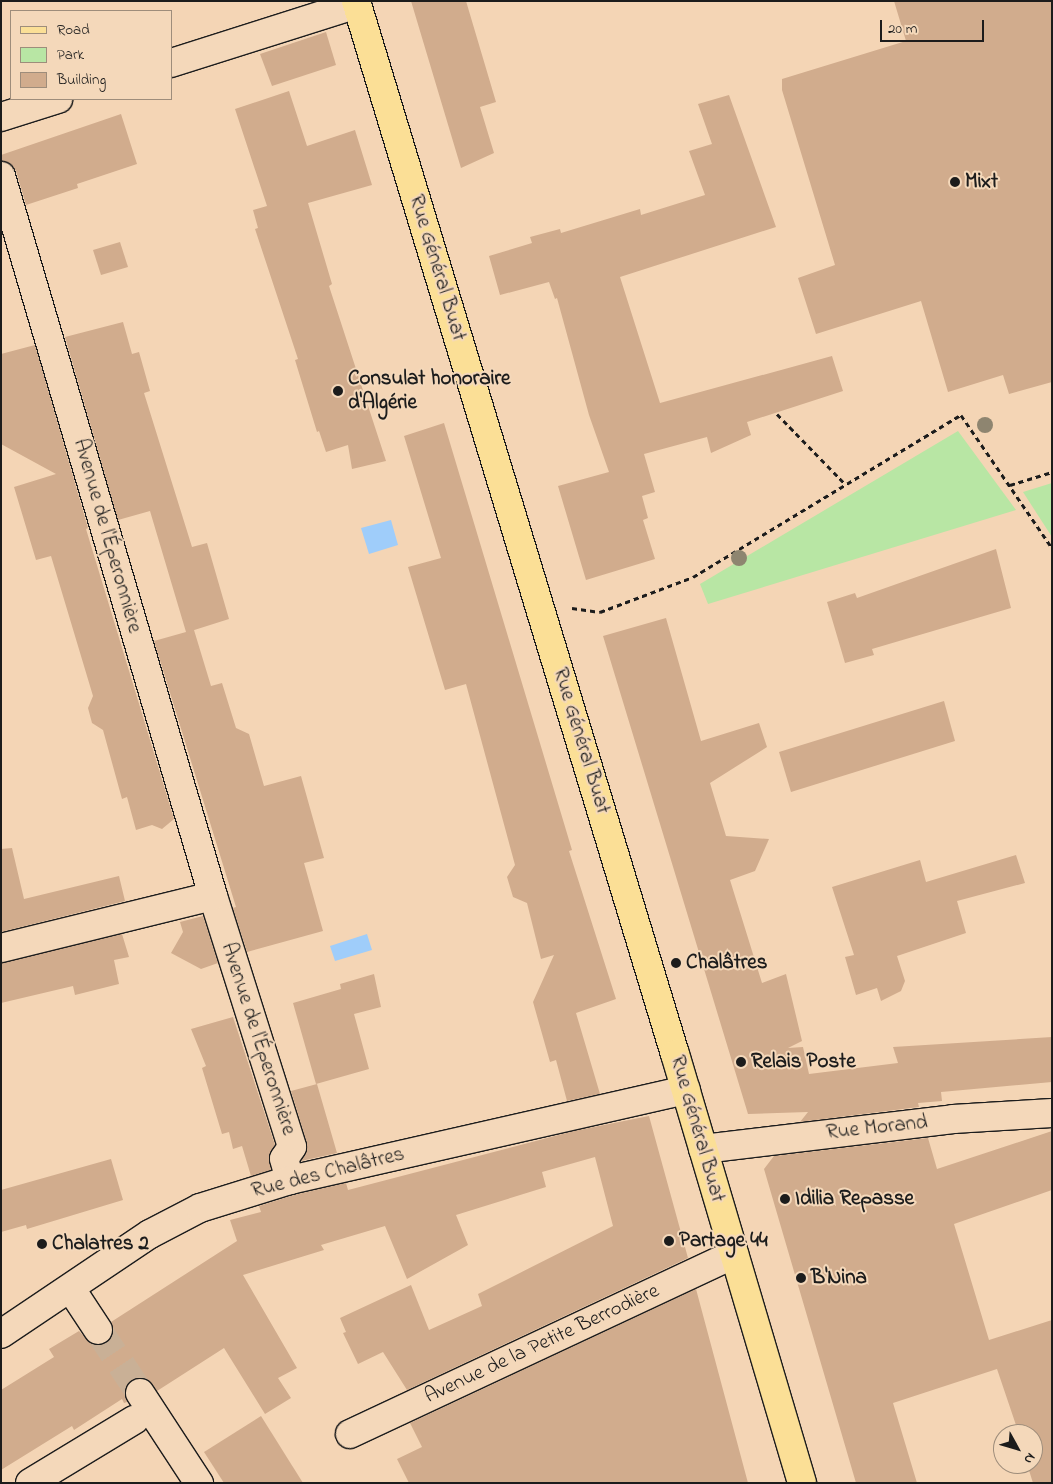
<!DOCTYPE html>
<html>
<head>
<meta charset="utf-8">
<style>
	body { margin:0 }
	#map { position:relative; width:1053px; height:1484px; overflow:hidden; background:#f4d5b5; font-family:"Indie Flower",sans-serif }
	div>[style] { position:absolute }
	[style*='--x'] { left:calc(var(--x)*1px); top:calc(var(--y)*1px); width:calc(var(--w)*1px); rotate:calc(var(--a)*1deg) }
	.green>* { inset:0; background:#b8e6a4 }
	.water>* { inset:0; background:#9fcdfa }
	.building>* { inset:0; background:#d1ac8d }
	.minor-tunnel>* { height:28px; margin-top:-14px; transform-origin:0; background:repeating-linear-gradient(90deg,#c9b096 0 28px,transparent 0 42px) }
	.path>* { height:3px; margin-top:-1.5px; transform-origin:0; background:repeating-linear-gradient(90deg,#1c1c1c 0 5px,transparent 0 9px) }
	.roads { filter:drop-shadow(1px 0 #1c1c1c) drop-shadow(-1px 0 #1c1c1c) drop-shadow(0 1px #1c1c1c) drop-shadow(0 -1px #1c1c1c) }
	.minor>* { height:28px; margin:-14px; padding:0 14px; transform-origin:14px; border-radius:14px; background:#f4d8ba }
	.major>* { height:28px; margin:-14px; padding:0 14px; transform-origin:14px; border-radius:14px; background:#fbdf96 }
	.trees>* { width:16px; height:16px; margin:-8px; border-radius:50%; background:#8e8570 }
	.dots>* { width:14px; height:14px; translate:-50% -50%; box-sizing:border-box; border:2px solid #f4d8ba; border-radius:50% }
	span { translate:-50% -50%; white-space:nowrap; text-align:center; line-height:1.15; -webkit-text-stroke:4px #f4d8ba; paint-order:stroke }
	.poi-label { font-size:21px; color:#1c1c1c; font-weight:700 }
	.left { translate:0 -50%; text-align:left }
	.street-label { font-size:21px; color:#1c1c1c }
	.frame { position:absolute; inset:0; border:2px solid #1c1c1c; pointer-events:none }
	.legend { position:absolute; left:10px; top:10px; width:162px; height:90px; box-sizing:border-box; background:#f4d8ba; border:1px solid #9e8d7b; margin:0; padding:6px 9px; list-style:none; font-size:15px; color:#1c1c1c }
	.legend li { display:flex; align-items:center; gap:10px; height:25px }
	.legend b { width:25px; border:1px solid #9e8d7b }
	.north { position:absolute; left:993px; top:1424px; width:50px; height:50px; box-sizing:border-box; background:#f4d8ba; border:1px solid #9e8d7b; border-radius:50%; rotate:129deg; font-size:14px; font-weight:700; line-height:20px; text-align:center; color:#1c1c1c }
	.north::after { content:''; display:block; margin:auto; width:18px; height:22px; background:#1c1c1c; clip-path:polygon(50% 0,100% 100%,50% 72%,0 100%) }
	.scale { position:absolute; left:880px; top:20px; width:104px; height:22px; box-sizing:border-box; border:2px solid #1c1c1c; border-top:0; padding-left:6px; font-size:15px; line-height:18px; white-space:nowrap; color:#1c1c1c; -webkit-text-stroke:4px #f4d8ba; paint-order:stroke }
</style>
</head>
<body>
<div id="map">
	<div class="green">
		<div style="clip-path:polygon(958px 431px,1016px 510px,708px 604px,700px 584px)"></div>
		<div style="clip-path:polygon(1052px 483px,1052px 537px,1023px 492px)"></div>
	</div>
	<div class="water">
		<div style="clip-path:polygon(391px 520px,398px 545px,369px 554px,361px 528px)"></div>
		<div style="clip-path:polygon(367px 934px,372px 950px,335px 961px,330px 946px)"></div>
	</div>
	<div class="building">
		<div style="clip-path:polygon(411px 1px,466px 1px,496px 102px,480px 107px,494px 153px,461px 168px)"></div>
		<div style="clip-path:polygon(894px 1px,1052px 1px,1052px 382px,1009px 394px,1003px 375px,948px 392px,921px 301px,816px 334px,798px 278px,835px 265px,782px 90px,782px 79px,906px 41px)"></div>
		<div style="clip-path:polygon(326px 32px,336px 65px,272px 86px,260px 54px)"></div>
		<div style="clip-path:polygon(289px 91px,307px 146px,355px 130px,372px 185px,308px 203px,332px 284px,329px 286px,386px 461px,352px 469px,348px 445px,326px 452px,319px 431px,317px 432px,295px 360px,298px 359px,255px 229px,258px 228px,253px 210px,267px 206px,235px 109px)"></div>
		<div style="clip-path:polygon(729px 95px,776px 227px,620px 277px,660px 403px,832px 356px,843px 391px,747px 422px,751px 435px,711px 453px,707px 437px,644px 454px,655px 492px,642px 496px,648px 518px,643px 520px,655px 559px,586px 580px,558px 486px,609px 472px,589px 415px,557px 298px,555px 299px,549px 282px,500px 295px,489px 256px,532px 243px,530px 237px,560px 229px,561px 233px,640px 209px,641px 215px,705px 195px,689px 151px,712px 144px,698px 104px)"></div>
		<div style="clip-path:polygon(121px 114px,137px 164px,77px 184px,78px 188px,26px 205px,16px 171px,11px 164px,1px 161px,1px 155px)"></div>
		<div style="clip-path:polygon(120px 242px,128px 267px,101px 275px,93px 250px)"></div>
		<div style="clip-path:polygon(123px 322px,132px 354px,139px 352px,150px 391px,144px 393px,192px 547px,207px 543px,229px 619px,188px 632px,194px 630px,211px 686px,222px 683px,236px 728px,249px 734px,264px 786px,301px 776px,324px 858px,304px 863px,323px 931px,247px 952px,233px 908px,236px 907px,154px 641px,186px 632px,150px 511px,118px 520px,65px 337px)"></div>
		<div style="clip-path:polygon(35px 345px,88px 528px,86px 529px,174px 819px,162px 829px,152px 825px,136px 830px,127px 797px,122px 799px,103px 730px,92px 723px,88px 708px,93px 696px,51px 556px,36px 560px,14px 487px,56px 474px,1px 444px,1px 354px)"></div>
		<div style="clip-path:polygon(444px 423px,572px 850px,569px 851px,616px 999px,576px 1013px,600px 1094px,567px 1101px,556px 1060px,550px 1062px,533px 1002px,554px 955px,541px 959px,527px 903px,513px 897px,507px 877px,515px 865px,466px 684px,445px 690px,408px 567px,441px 558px,404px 436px)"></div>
		<div style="clip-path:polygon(996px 549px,1011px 608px,872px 649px,874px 655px,845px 663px,827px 602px,855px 593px,857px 598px)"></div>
		<div style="clip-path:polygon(666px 618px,701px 741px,759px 723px,767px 747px,710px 783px,726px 836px,769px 839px,755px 871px,730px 880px,762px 983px,786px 974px,802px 1041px,788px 1048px,803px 1047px,809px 1074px,898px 1063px,893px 1047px,1052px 1037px,1052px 1082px,941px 1092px,942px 1101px,918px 1103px,919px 1107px,800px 1122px,808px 1112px,748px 1114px,603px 636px)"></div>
		<div style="clip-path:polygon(944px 701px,955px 741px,791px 792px,779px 752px)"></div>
		<div style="clip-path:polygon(12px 848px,24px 899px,119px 876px,125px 901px,1px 932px,1px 849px)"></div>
		<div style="clip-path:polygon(1016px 855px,1025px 883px,957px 901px,966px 933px,897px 956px,905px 981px,901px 991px,881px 1001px,877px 988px,856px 995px,845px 957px,854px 955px,832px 887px,920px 860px,926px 882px)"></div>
		<div style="clip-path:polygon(203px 916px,218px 963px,201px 969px,171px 953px,183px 932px,180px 922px)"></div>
		<div style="clip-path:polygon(122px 934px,129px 957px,114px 960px,119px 984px,75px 995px,73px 986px,1px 1003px,1px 963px)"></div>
		<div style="clip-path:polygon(374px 974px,381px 1007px,354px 1014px,369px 1069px,316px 1084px,293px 1003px,341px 989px,340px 984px)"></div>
		<div style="clip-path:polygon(233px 1017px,275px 1145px,269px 1156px,271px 1170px,251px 1176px,242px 1146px,233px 1149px,229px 1132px,222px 1134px,202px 1068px,206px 1066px,191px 1029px)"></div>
		<div style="clip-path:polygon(317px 1084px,337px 1153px,301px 1161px,307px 1143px,291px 1091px)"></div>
		<div style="clip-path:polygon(649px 1116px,688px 1258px,407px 1390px,383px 1352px,358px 1364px,343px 1333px,346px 1332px,340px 1318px,411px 1285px,429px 1330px,482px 1306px,478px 1294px,613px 1226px,595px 1157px,542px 1172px,546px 1187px,456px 1215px,468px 1245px,407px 1279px,385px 1226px,321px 1245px,324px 1250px,243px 1275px,297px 1368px,278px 1378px,291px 1398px,265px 1414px,224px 1348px,157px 1391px,147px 1379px,132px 1380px,126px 1386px,127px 1402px,124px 1403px,122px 1399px,74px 1430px,72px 1426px,1px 1470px,1px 1390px,54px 1357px,49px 1349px,79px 1331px,91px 1344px,107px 1343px,114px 1330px,111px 1322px,237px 1241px,230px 1220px,261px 1212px,259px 1206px,294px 1195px,346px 1183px,348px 1190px,574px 1131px)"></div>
		<div style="clip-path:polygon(1052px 1131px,1052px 1190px,954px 1224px,989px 1340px,1052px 1320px,1052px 1483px,1033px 1483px,1027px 1464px,1033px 1464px,1033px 1434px,1019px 1434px,997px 1369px,893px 1403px,917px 1483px,856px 1483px,764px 1169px,774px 1156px,928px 1138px,937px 1169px)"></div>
		<div style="clip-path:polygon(111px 1159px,123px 1200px,27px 1229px,26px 1225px,1px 1232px,1px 1190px)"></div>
		<div style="clip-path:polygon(696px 1289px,748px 1483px,409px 1483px,397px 1459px,422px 1447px,410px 1423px)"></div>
		<div style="clip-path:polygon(261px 1416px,303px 1483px,224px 1483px,204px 1452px)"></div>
	</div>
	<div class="minor-tunnel">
		<div style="--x:98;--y:1330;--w:76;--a:56.3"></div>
	</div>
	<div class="path">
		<div style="--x:777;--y:414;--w:96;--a:45.8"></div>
		<div style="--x:1010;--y:485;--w:44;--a:-17.2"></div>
		<div style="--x:572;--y:608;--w:28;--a:8"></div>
		<div style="--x:600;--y:612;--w:99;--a:-20.6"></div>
		<div style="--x:693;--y:577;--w:313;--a:-31.2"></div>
		<div style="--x:961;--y:415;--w:161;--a:55.6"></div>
	</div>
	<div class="roads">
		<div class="minor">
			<div style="--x:171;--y:63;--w:195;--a:-17.6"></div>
			<div style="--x:1;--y:117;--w:60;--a:-17.5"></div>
			<div style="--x:1;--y:176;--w:751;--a:73.59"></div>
			<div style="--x:213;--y:896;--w:263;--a:72.5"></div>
			<div style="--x:292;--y:1147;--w:14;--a:124"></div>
			<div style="--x:284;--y:1159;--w:22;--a:74"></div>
			<div style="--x:1;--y:948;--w:218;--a:-13.8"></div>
			<div style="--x:703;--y:1149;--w:252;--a:-6.8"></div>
			<div style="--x:953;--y:1119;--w:99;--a:-3.5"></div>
			<div style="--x:71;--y:1289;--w:49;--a:56.6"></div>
			<div style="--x:1;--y:1334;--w:179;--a:-33.9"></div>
			<div style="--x:150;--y:1234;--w:56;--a:-27.5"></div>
			<div style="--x:200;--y:1208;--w:94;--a:-17.3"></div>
			<div style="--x:290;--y:1180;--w:406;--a:-12.8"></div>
			<div style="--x:140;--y:1393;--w:108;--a:56.8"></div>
			<div style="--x:350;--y:1434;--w:424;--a:-25.1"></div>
			<div style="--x:30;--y:1483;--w:122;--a:-31.2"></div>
		</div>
		<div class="major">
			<div style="--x:356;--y:1;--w:1100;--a:73.15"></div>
			<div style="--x:675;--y:1054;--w:447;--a:73.5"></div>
		</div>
	</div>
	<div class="trees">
		<div style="left:985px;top:425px"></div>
		<div style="left:739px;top:558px"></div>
	</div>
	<div class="dots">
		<div style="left:955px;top:182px;background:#1c1c1c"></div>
		<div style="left:338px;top:391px;background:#1c1c1c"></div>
		<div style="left:676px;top:963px;background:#1c1c1c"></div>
		<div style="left:741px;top:1062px;background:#1c1c1c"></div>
		<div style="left:785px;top:1199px;background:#1c1c1c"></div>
		<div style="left:669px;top:1241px;background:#1c1c1c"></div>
		<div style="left:42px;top:1244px;background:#1c1c1c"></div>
		<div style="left:801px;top:1278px;background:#1c1c1c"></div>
	</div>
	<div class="poi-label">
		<span class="left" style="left:965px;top:182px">Mixt</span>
		<span class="left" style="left:348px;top:391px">Consulat honoraire<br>d'Algérie</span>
		<span class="left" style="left:686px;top:963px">Chalâtres</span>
		<span class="left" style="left:751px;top:1062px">Relais Poste</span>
		<span class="left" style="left:795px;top:1199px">Idilia Repasse</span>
		<span class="left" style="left:679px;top:1241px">Partage 44</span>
		<span class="left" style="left:52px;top:1244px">Chalatres 2</span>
		<span class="left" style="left:811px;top:1278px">B'Nina</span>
	</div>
	<div class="street-label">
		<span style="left:437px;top:268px;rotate:73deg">Rue Général Buat</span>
		<span style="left:107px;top:536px;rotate:74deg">Avenue de l'Éperonnière</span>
		<span style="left:581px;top:741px;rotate:73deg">Rue Général Buat</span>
		<span style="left:258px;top:1039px;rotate:72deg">Avenue de l'Éperonnière</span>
		<span style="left:877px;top:1128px;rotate:-6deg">Rue Morand</span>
		<span style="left:697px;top:1129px;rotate:74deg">Rue Général Buat</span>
		<span style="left:328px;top:1173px;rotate:-14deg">Rue des Chalâtres</span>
		<span style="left:542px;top:1344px;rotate:-25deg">Avenue de la Petite Berrodière</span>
	</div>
	<div class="frame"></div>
	<ul class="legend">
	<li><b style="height:6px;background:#fbdf96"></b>Road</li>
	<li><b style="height:14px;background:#b8e6a4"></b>Park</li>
	<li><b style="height:14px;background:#d1ac8d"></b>Building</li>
	</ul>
	<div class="north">N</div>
	<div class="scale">20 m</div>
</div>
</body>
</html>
